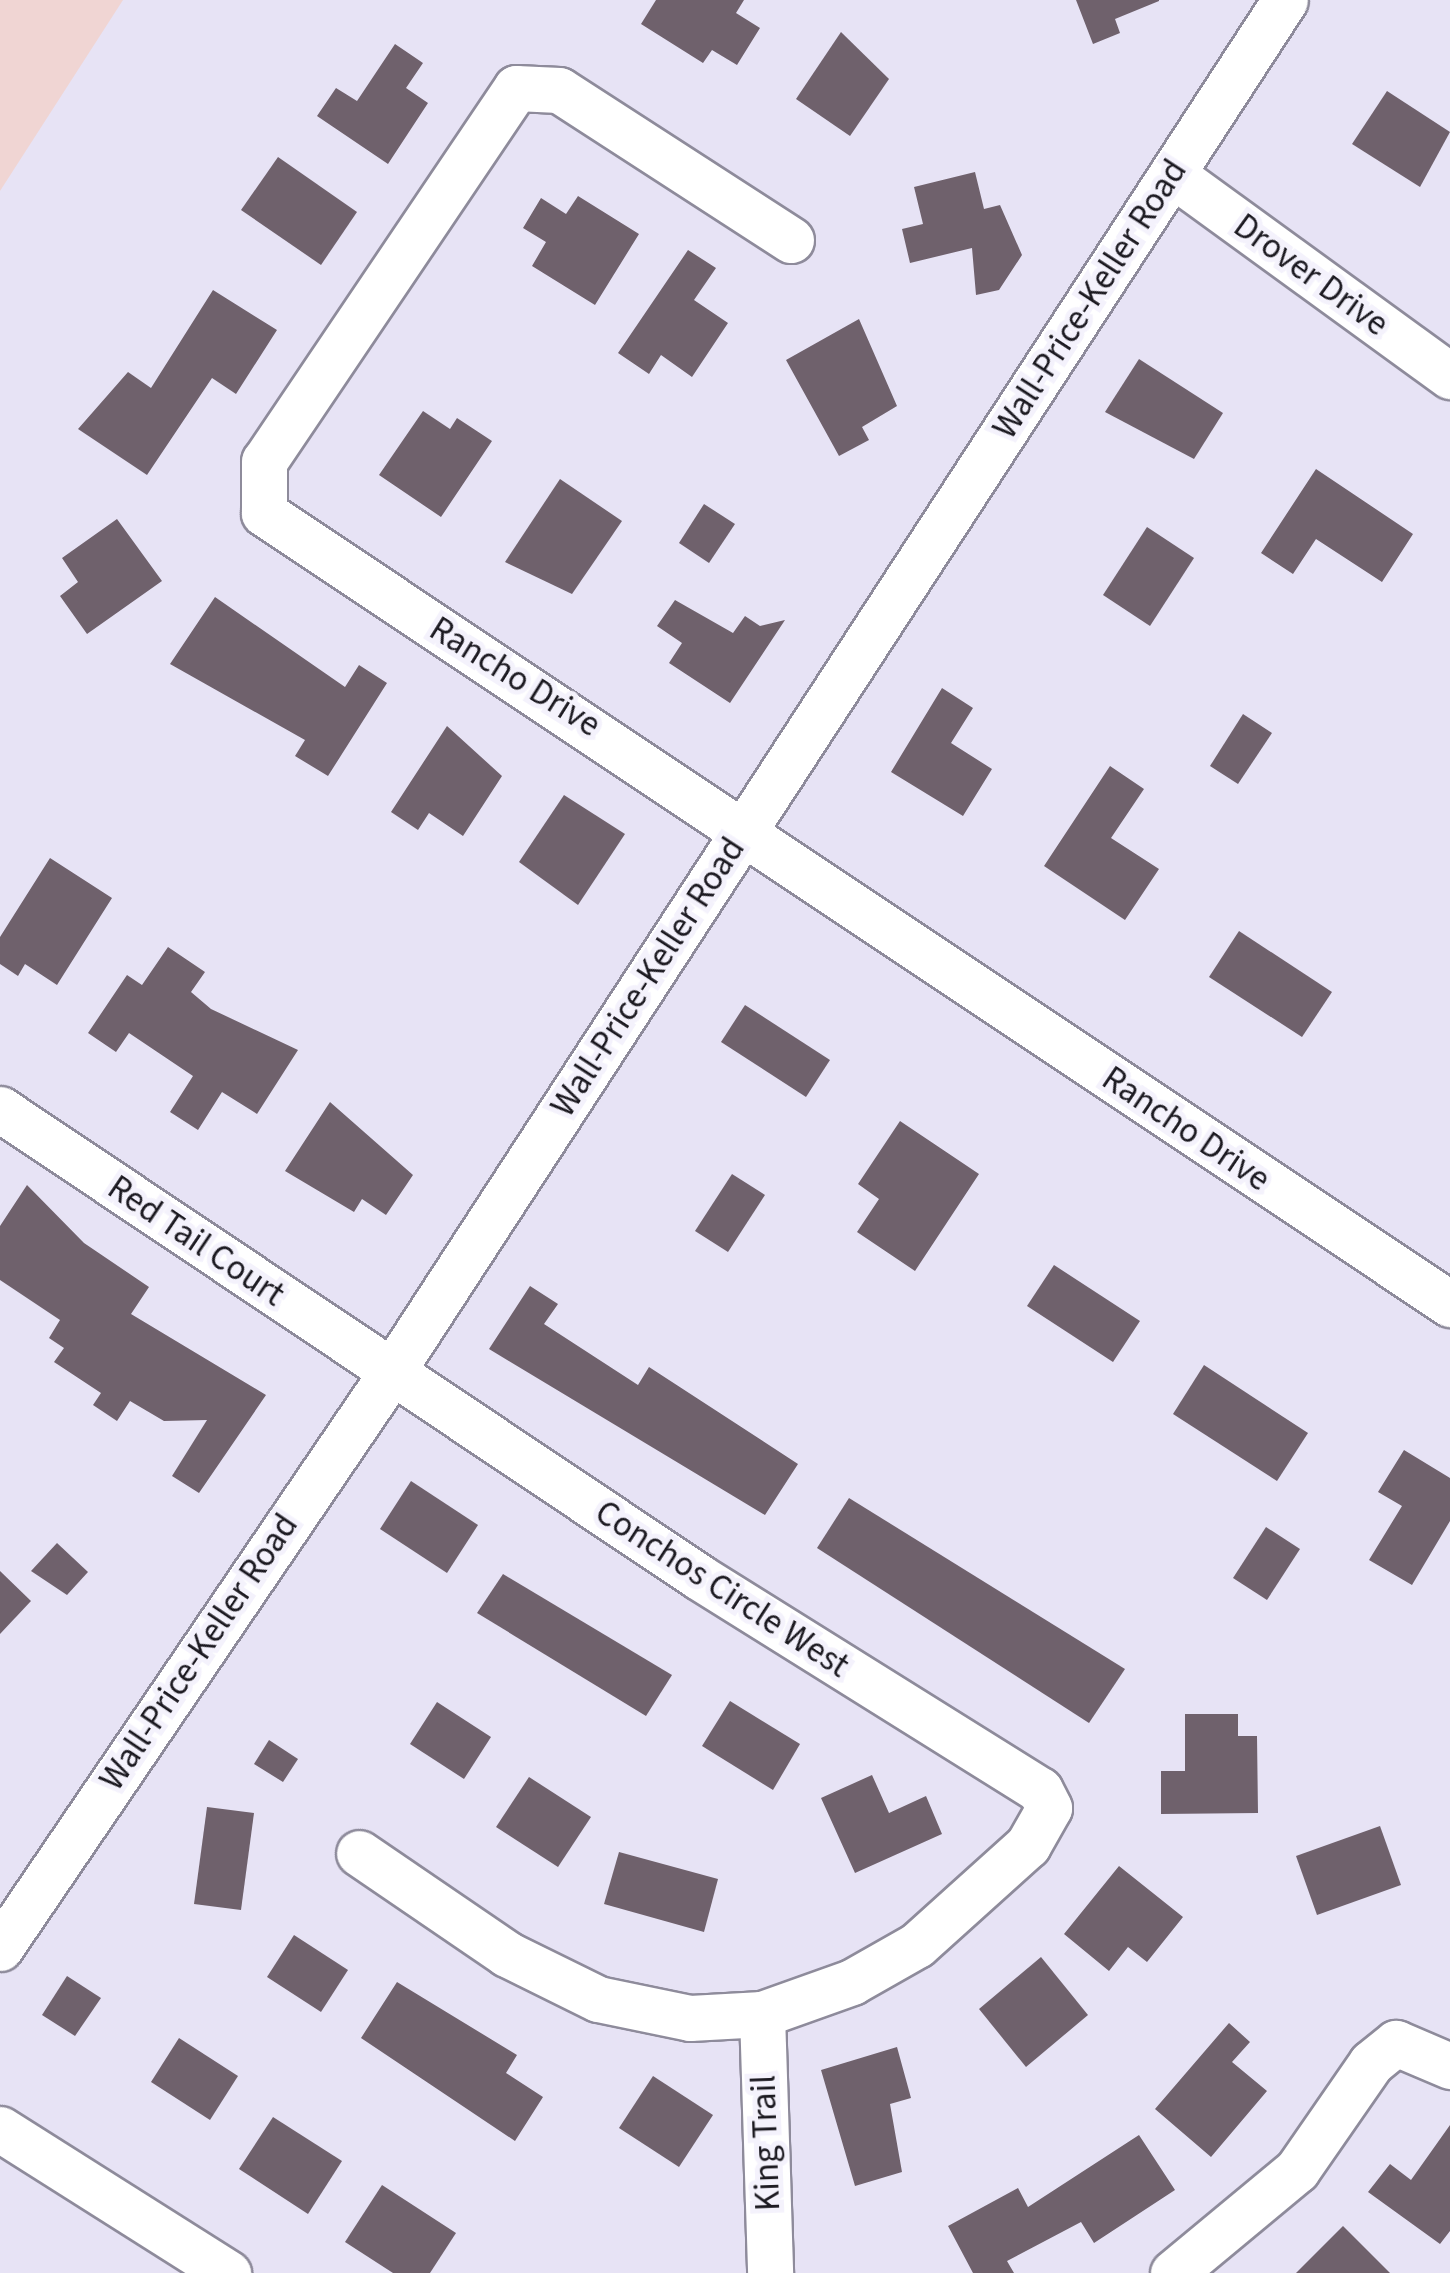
<!DOCTYPE html>
<html>
<head>
<meta charset="utf-8">
<style>
	body { margin:0 }
	#map { position:relative; width:1450px; height:2273px; overflow:hidden; background:#e7e3f5; font-family:"Source Sans 3",sans-serif }
	div>[style] { position:absolute }
	[style*='--x'] { left:calc(var(--x)*1px); top:calc(var(--y)*1px); width:calc(var(--w)*1px); rotate:calc(var(--a)*1deg) }
	.industrial>* { inset:0; background:#f0d5d3 }
	.building>* { inset:0; background:#6f616c }
	.roads { filter:drop-shadow(2px 0 #8e8b9b) drop-shadow(-2px 0 #8e8b9b) drop-shadow(0 2px #8e8b9b) drop-shadow(0 -2px #8e8b9b) }
	.minor>* { height:45px; margin:-22.5px; padding:0 22.5px; transform-origin:22.5px; border-radius:22.5px; background:#fff }
	span { translate:-50% -50%; white-space:nowrap; text-align:center; line-height:1.15; -webkit-text-stroke:10px #f4f2fc; paint-order:stroke }
	.street-label { font-size:35px; color:#1b1920 }
</style>
</head>
<body>
<div id="map">
	<div class="industrial">
		<div style="clip-path:polygon(0 0,123px 0,0 191px)"></div>
	</div>
	<div class="building">
		<div style="clip-path:polygon(656px 0,744px 0,736px 13px,760px 28px,737px 65px,712px 50px,703px 63px,641px 24px)"></div>
		<div style="clip-path:polygon(1076px 0,1159px 0,1159px 1px,1115px 19px,1120px 33px,1093px 44px)"></div>
		<div style="clip-path:polygon(841px 32px,889px 79px,850px 136px,796px 99px)"></div>
		<div style="clip-path:polygon(395px 44px,423px 63px,406px 88px,428px 103px,388px 164px,317px 116px,336px 88px,357px 101px)"></div>
		<div style="clip-path:polygon(1387px 91px,1450px 132px,1420px 187px,1352px 144px)"></div>
		<div style="clip-path:polygon(278px 157px,357px 212px,321px 265px,241px 210px)"></div>
		<div style="clip-path:polygon(975px 172px,984px 209px,1000px 205px,1022px 255px,999px 290px,976px 295px,972px 248px,910px 263px,902px 229px,923px 224px,914px 187px)"></div>
		<div style="clip-path:polygon(578px 196px,639px 234px,595px 305px,532px 266px,546px 242px,523px 228px,541px 198px,566px 214px)"></div>
		<div style="clip-path:polygon(688px 250px,716px 268px,694px 300px,728px 323px,692px 377px,661px 355px,649px 374px,618px 353px)"></div>
		<div style="clip-path:polygon(213px 290px,277px 330px,236px 394px,212px 378px,147px 475px,78px 429px,128px 372px,151px 388px)"></div>
		<div style="clip-path:polygon(859px 319px,897px 406px,862px 427px,869px 440px,839px 456px,786px 360px)"></div>
		<div style="clip-path:polygon(1139px 359px,1223px 413px,1194px 459px,1105px 412px)"></div>
		<div style="clip-path:polygon(423px 411px,450px 429px,457px 418px,492px 441px,441px 517px,379px 475px)"></div>
		<div style="clip-path:polygon(1316px 469px,1413px 534px,1382px 582px,1316px 539px,1293px 574px,1261px 553px)"></div>
		<div style="clip-path:polygon(560px 479px,622px 521px,572px 594px,505px 562px)"></div>
		<div style="clip-path:polygon(704px 504px,735px 524px,709px 563px,679px 543px)"></div>
		<div style="clip-path:polygon(117px 519px,162px 581px,87px 634px,60px 596px,78px 582px,62px 558px)"></div>
		<div style="clip-path:polygon(1147px 527px,1194px 558px,1150px 626px,1103px 595px)"></div>
		<div style="clip-path:polygon(215px 597px,345px 687px,359px 665px,387px 683px,328px 776px,295px 756px,305px 740px,170px 664px)"></div>
		<div style="clip-path:polygon(675px 600px,733px 633px,745px 616px,760px 626px,785px 620px,730px 703px,669px 663px,682px 643px,657px 626px)"></div>
		<div style="clip-path:polygon(942px 688px,973px 708px,951px 743px,992px 769px,963px 816px,891px 772px)"></div>
		<div style="clip-path:polygon(1243px 714px,1272px 733px,1238px 784px,1210px 766px)"></div>
		<div style="clip-path:polygon(447px 726px,502px 776px,463px 836px,429px 813px,418px 830px,391px 812px)"></div>
		<div style="clip-path:polygon(1110px 766px,1144px 789px,1111px 838px,1159px 869px,1125px 920px,1044px 866px)"></div>
		<div style="clip-path:polygon(564px 795px,625px 834px,578px 905px,519px 862px)"></div>
		<div style="clip-path:polygon(50px 858px,112px 898px,57px 985px,25px 964px,18px 976px,0 964px,0 937px)"></div>
		<div style="clip-path:polygon(1239px 931px,1332px 992px,1302px 1037px,1209px 977px)"></div>
		<div style="clip-path:polygon(168px 947px,205px 972px,191px 992px,211px 1009px,298px 1050px,257px 1114px,222px 1092px,198px 1130px,170px 1112px,193px 1076px,129px 1033px,116px 1052px,88px 1033px,127px 975px,142px 985px)"></div>
		<div style="clip-path:polygon(745px 1005px,830px 1060px,806px 1097px,721px 1042px)"></div>
		<div style="clip-path:polygon(330px 1102px,413px 1175px,386px 1215px,362px 1199px,354px 1212px,285px 1171px)"></div>
		<div style="clip-path:polygon(900px 1121px,979px 1174px,915px 1271px,857px 1232px,879px 1199px,858px 1184px)"></div>
		<div style="clip-path:polygon(732px 1174px,765px 1195px,728px 1252px,695px 1231px)"></div>
		<div style="clip-path:polygon(27px 1185px,84px 1243px,149px 1287px,131px 1314px,266px 1395px,199px 1493px,172px 1476px,207px 1420px,164px 1421px,130px 1401px,117px 1421px,93px 1405px,101px 1393px,54px 1362px,64px 1348px,49px 1338px,60px 1320px,0 1280px,0 1226px)"></div>
		<div style="clip-path:polygon(1054px 1265px,1140px 1321px,1113px 1362px,1027px 1306px)"></div>
		<div style="clip-path:polygon(530px 1286px,558px 1304px,544px 1324px,638px 1385px,649px 1367px,798px 1464px,765px 1515px,489px 1349px)"></div>
		<div style="clip-path:polygon(1204px 1365px,1308px 1433px,1277px 1481px,1173px 1414px)"></div>
		<div style="clip-path:polygon(1404px 1450px,1450px 1478px,1450px 1521px,1412px 1585px,1369px 1560px,1402px 1506px,1378px 1492px)"></div>
		<div style="clip-path:polygon(411px 1481px,478px 1525px,447px 1573px,380px 1529px)"></div>
		<div style="clip-path:polygon(849px 1498px,1125px 1669px,1089px 1723px,817px 1548px)"></div>
		<div style="clip-path:polygon(1266px 1527px,1300px 1549px,1267px 1600px,1233px 1578px)"></div>
		<div style="clip-path:polygon(57px 1543px,88px 1572px,67px 1595px,31px 1571px)"></div>
		<div style="clip-path:polygon(0 1571px,31px 1601px,0 1634px)"></div>
		<div style="clip-path:polygon(503px 1574px,672px 1675px,646px 1716px,477px 1613px)"></div>
		<div style="clip-path:polygon(730px 1701px,800px 1744px,773px 1790px,702px 1746px)"></div>
		<div style="clip-path:polygon(437px 1702px,491px 1737px,464px 1779px,410px 1744px)"></div>
		<div style="clip-path:polygon(1185px 1714px,1238px 1714px,1238px 1736px,1257px 1736px,1258px 1813px,1161px 1814px,1161px 1771px,1185px 1771px)"></div>
		<div style="clip-path:polygon(269px 1740px,298px 1759px,283px 1782px,254px 1764px)"></div>
		<div style="clip-path:polygon(872px 1775px,889px 1813px,926px 1796px,942px 1834px,855px 1873px,821px 1798px)"></div>
		<div style="clip-path:polygon(529px 1777px,591px 1817px,558px 1867px,496px 1827px)"></div>
		<div style="clip-path:polygon(207px 1807px,254px 1813px,241px 1910px,194px 1904px)"></div>
		<div style="clip-path:polygon(1380px 1826px,1401px 1885px,1317px 1915px,1296px 1856px)"></div>
		<div style="clip-path:polygon(619px 1852px,718px 1879px,704px 1932px,604px 1904px)"></div>
		<div style="clip-path:polygon(1119px 1866px,1183px 1917px,1147px 1962px,1128px 1947px,1109px 1971px,1064px 1934px)"></div>
		<div style="clip-path:polygon(294px 1935px,348px 1970px,321px 2012px,267px 1977px)"></div>
		<div style="clip-path:polygon(1041px 1957px,1088px 2015px,1026px 2067px,979px 2009px)"></div>
		<div style="clip-path:polygon(67px 1976px,101px 1998px,75px 2036px,42px 2015px)"></div>
		<div style="clip-path:polygon(397px 1982px,517px 2055px,506px 2073px,543px 2097px,515px 2141px,361px 2038px)"></div>
		<div style="clip-path:polygon(1229px 2023px,1250px 2042px,1232px 2062px,1267px 2091px,1211px 2157px,1155px 2109px)"></div>
		<div style="clip-path:polygon(179px 2038px,238px 2076px,210px 2120px,151px 2082px)"></div>
		<div style="clip-path:polygon(897px 2047px,911px 2098px,890px 2104px,902px 2172px,855px 2186px,821px 2070px)"></div>
		<div style="clip-path:polygon(653px 2076px,713px 2115px,679px 2167px,619px 2128px)"></div>
		<div style="clip-path:polygon(273px 2117px,342px 2161px,308px 2214px,239px 2169px)"></div>
		<div style="clip-path:polygon(1450px 2125px,1450px 2231px,1440px 2244px,1368px 2192px,1390px 2164px,1411px 2180px)"></div>
		<div style="clip-path:polygon(1139px 2135px,1175px 2190px,1094px 2243px,1081px 2222px,1007px 2261px,1014px 2273px,973px 2273px,948px 2226px,1018px 2188px,1028px 2207px)"></div>
		<div style="clip-path:polygon(382px 2185px,456px 2233px,430px 2273px,393px 2273px,345px 2242px)"></div>
		<div style="clip-path:polygon(1343px 2226px,1390px 2273px,1296px 2273px)"></div>
	</div>
	<div class="roads">
		<div class="minor">
			<div style="--x:1172;--y:174;--w:344;--a:36"></div>
			<div style="--x:791;--y:240;--w:276;--a:-147.1"></div>
			<div style="--x:559;--y:90;--w:43;--a:-177.3"></div>
			<div style="--x:516;--y:88;--w:450;--a:124"></div>
			<div style="--x:264;--y:461;--w:52;--a:90"></div>
			<div style="--x:264;--y:513;--w:1426;--a:33.7"></div>
			<div style="--x:0;--y:1109;--w:841;--a:33.8"></div>
			<div style="--x:699;--y:1577;--w:402;--a:32"></div>
			<div style="--x:1040;--y:1790;--w:20;--a:63"></div>
			<div style="--x:1049;--y:1808;--w:43;--a:119.6"></div>
			<div style="--x:1028;--y:1845;--w:149;--a:138"></div>
			<div style="--x:917;--y:1945;--w:75;--a:150.4"></div>
			<div style="--x:852;--y:1982;--w:96;--a:160.4"></div>
			<div style="--x:762;--y:2014;--w:72;--a:176.8"></div>
			<div style="--x:690;--y:2018;--w:94;--a:-168.3"></div>
			<div style="--x:598;--y:1999;--w:102;--a:-153.7"></div>
			<div style="--x:507;--y:1954;--w:179;--a:-145.7"></div>
			<div style="--x:0;--y:1948;--w:695;--a:-55.78"></div>
			<div style="--x:391;--y:1373;--w:1638;--a:-56.93"></div>
			<div style="--x:762;--y:2014;--w:259;--a:88.2"></div>
			<div style="--x:0;--y:2129;--w:270;--a:32.3"></div>
			<div style="--x:1173;--y:2273;--w:161;--a:-39.7"></div>
			<div style="--x:1297;--y:2170;--w:130;--a:-55.3"></div>
			<div style="--x:1371;--y:2063;--w:32;--a:-39"></div>
			<div style="--x:1396;--y:2043;--w:59;--a:23.1"></div>
		</div>
	</div>
	<div class="street-label">
		<span style="left:1311px;top:275px;rotate:36deg">Drover Drive</span>
		<span style="left:1090px;top:299px;rotate:-57deg">Wall-Price-Keller Road</span>
		<span style="left:515px;top:677px;rotate:32deg">Rancho Drive</span>
		<span style="left:648px;top:977px;rotate:-57deg">Wall-Price-Keller Road</span>
		<span style="left:1186px;top:1129px;rotate:34deg">Rancho Drive</span>
		<span style="left:196px;top:1241px;rotate:34deg">Red Tail Court</span>
		<span style="left:722px;top:1589px;rotate:33deg">Conchos Circle West</span>
		<span style="left:199px;top:1652px;rotate:-56deg">Wall-Price-Keller Road</span>
		<span style="left:766px;top:2143px;rotate:-92deg">King Trail</span>
	</div>
</div>
</body>
</html>
